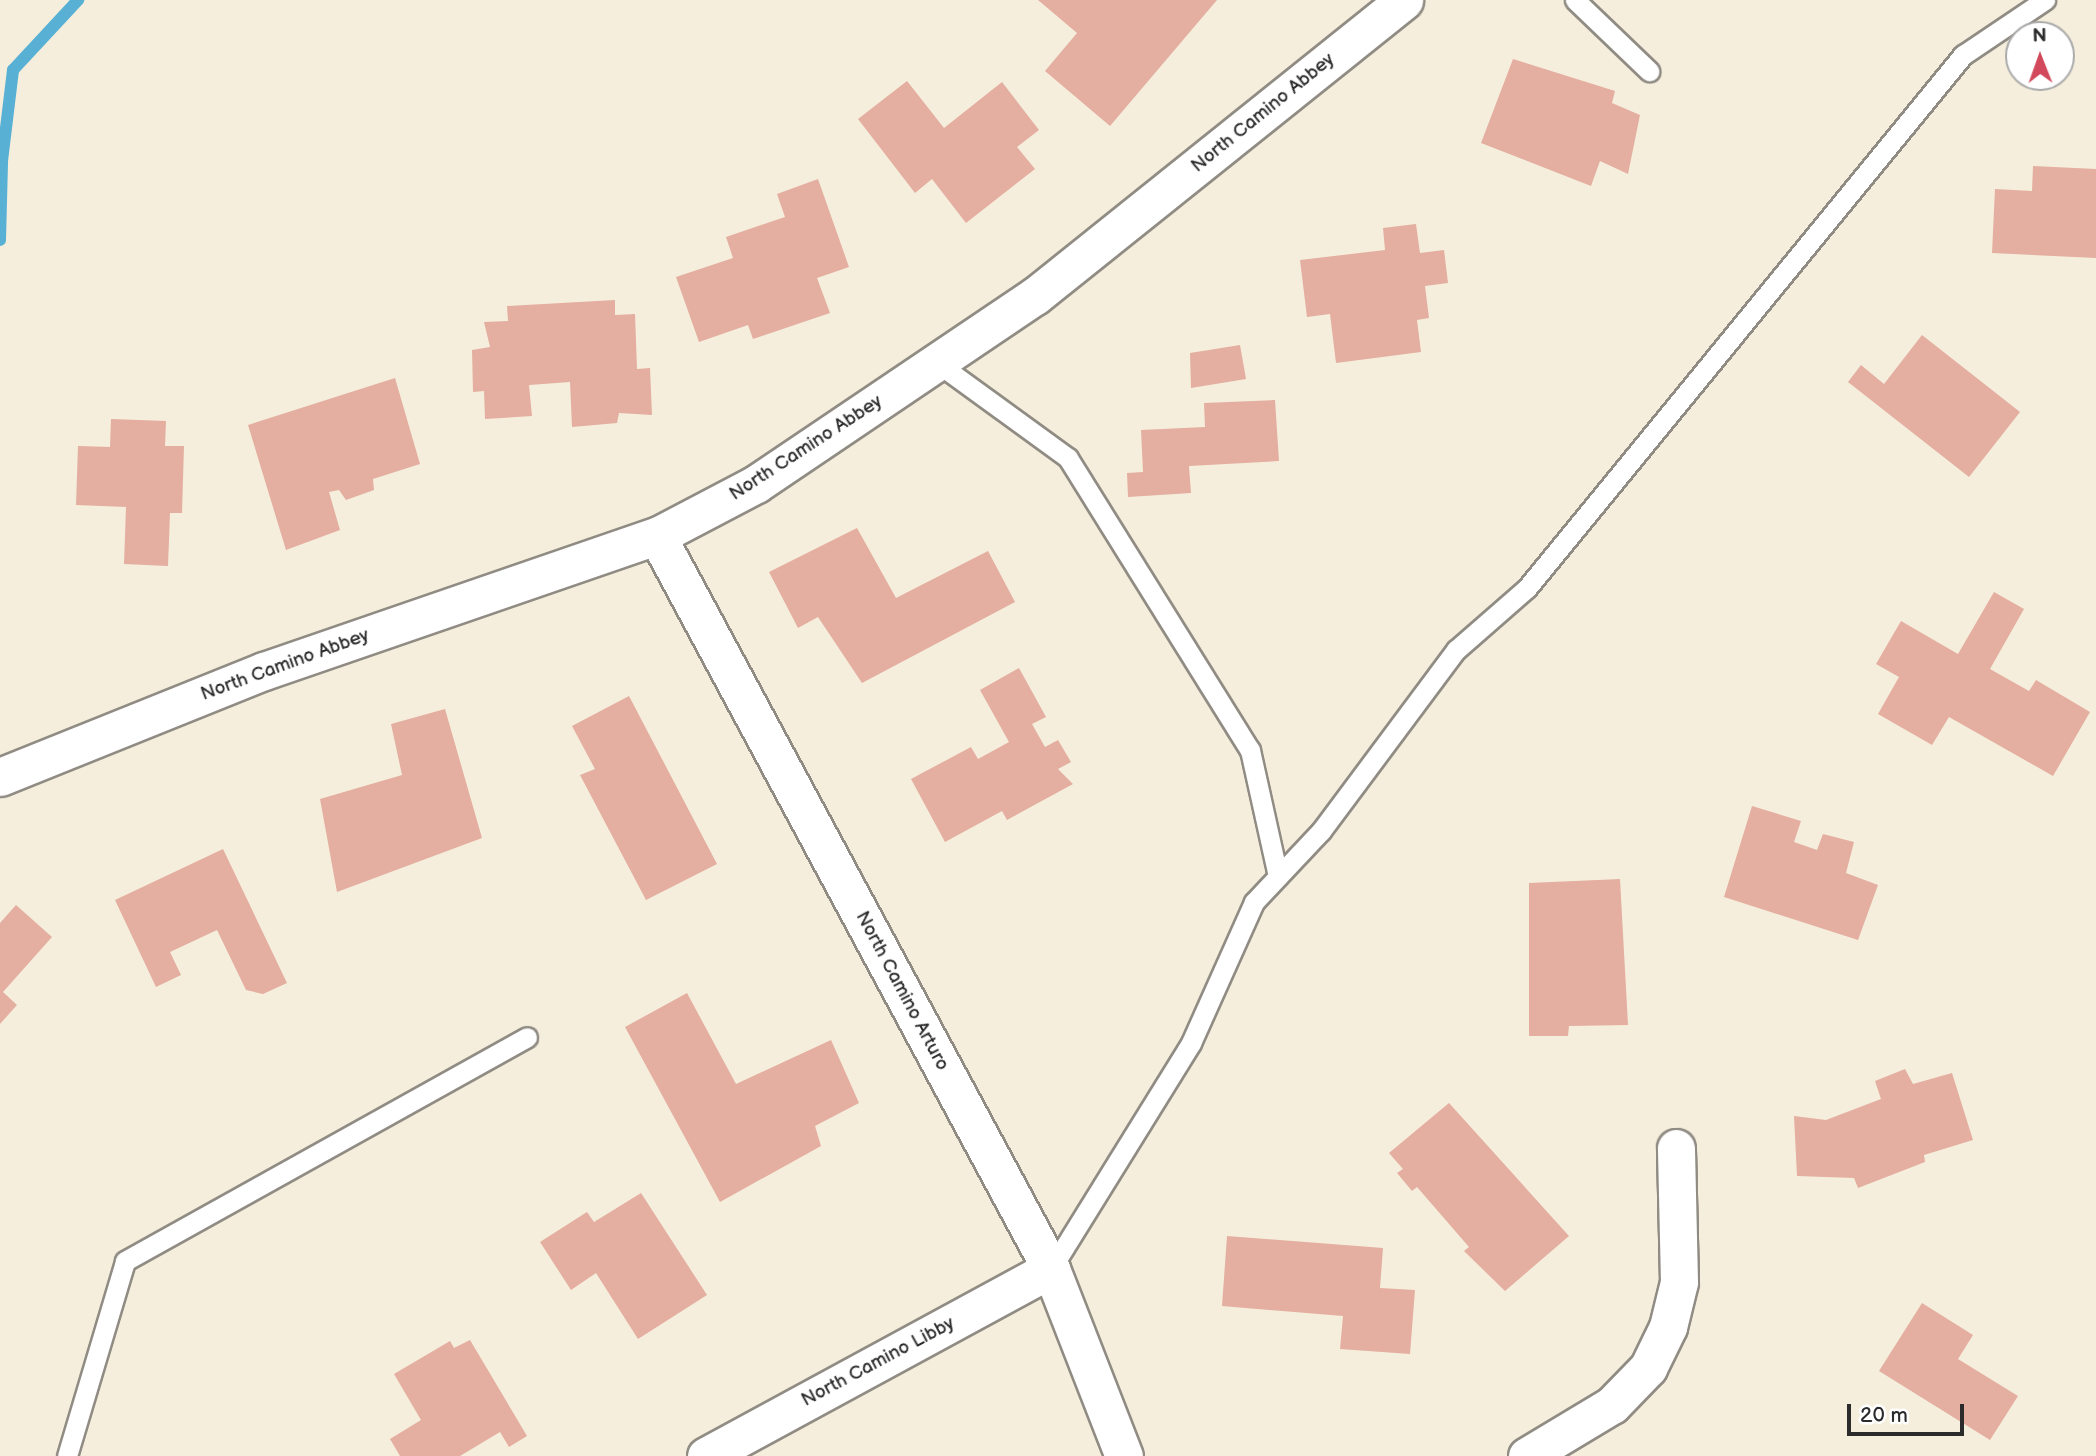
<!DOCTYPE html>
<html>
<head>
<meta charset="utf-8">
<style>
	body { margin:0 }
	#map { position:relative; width:2096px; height:1456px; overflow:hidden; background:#f5eedc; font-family:"Balsamiq Sans",sans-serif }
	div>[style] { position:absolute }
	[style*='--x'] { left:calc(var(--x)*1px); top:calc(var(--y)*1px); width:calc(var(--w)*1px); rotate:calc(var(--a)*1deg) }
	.stream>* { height:12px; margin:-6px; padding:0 6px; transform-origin:6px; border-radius:6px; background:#58b1d5 }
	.building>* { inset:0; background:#e4aea0 }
	.roads { filter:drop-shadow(2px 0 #908c84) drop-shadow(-2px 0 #908c84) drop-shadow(0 2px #908c84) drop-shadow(0 -2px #908c84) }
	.lane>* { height:19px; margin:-9.5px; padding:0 9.5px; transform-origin:9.5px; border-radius:9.5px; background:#fff }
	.street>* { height:37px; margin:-18.5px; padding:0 18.5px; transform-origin:18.5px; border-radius:18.5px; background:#fff }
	span { translate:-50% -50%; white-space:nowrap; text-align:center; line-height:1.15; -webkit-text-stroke:5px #fff; paint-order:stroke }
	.street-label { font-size:19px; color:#2b2b2b }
	.north { position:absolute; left:2005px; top:21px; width:70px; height:70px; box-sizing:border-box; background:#fff; border:2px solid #aaa; border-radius:50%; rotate:359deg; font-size:19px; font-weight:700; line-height:28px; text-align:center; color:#2b2b2b }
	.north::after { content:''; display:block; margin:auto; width:24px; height:32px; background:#d1495b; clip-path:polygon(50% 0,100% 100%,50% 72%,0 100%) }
	.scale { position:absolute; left:1847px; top:1404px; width:117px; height:32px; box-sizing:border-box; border:4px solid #2b2b2b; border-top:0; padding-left:9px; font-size:21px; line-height:24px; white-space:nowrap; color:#2b2b2b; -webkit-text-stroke:5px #fff; paint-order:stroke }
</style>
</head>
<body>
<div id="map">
	<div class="stream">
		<div style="--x:0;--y:240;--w:79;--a:-88.5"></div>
		<div style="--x:2;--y:161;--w:92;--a:-83.1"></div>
		<div style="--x:13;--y:70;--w:96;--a:-47.1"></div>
	</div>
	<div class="building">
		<div style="clip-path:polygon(1038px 0,1217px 0,1110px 126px,1045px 71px,1077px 33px)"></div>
		<div style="clip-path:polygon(1513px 59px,1615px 91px,1612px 103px,1640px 115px,1628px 174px,1600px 161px,1591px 186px,1481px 143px)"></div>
		<div style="clip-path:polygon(907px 81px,944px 128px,1002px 82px,1039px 130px,1017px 147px,1035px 169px,966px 223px,932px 179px,915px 193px,858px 119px)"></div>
		<div style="clip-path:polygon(2033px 166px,2096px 169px,2096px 258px,1992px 253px,1995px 189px,2032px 191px)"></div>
		<div style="clip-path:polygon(818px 179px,849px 267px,817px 278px,830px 313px,753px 339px,748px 325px,699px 342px,676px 277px,733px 258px,726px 237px,785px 217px,777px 194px)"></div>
		<div style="clip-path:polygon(1416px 224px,1420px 253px,1444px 250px,1448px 283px,1425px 286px,1429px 318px,1417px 320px,1421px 352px,1336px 363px,1330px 314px,1307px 317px,1300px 260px,1385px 250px,1383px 228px)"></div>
		<div style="clip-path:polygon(615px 300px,615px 315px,635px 314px,637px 369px,650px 368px,652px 415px,619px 413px,617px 423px,572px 427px,570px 382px,529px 385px,532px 416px,485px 419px,484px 391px,473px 392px,472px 350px,490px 347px,484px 322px,508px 321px,507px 306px)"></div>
		<div style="clip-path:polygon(1922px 335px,2020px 412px,1969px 477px,1848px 382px,1861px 365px,1884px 384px)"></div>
		<div style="clip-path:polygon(1240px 345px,1246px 379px,1191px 388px,1190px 353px)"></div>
		<div style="clip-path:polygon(395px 378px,420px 464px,373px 479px,374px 490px,346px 500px,339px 490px,329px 492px,340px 530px,286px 550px,248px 425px)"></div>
		<div style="clip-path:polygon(1275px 400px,1279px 461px,1189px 466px,1191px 493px,1128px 497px,1127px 473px,1143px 472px,1141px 430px,1205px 427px,1204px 403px)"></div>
		<div style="clip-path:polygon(111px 419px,166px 421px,165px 446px,184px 446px,182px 513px,170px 513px,168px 566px,124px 564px,126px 507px,76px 505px,78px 446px,110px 447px)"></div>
		<div style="clip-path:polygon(857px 528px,896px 598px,988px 551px,1015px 602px,862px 683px,818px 617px,798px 628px,769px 572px)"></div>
		<div style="clip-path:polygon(1994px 592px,2024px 609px,1990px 669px,2029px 691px,2036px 680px,2090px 712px,2053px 776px,1949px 717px,1932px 745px,1878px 714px,1899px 677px,1876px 664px,1901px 621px,1958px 654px)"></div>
		<div style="clip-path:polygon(1019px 668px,1046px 717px,1032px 724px,1045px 747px,1058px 740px,1071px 762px,1058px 769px,1073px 784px,1007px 820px,1002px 811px,945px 842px,911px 779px,971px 747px,978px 759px,1009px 742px,980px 690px)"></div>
		<div style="clip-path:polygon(629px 696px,717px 864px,646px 900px,580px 775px,595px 769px,572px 726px)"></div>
		<div style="clip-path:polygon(445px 709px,482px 838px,337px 892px,320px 799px,402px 775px,391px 724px)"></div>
		<div style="clip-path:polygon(1752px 806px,1801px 821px,1794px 842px,1817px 850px,1823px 834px,1854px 842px,1846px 873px,1878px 885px,1858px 940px,1724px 897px)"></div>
		<div style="clip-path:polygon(223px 849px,287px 983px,263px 994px,246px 990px,217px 930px,170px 952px,181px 975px,156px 987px,115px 900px)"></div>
		<div style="clip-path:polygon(1620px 879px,1628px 1025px,1569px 1026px,1568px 1036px,1529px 1036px,1529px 883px)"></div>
		<div style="clip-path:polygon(16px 905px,52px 937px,3px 992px,17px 1005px,0 1024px,0 923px)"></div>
		<div style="clip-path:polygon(687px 993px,736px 1084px,831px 1040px,859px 1103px,815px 1126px,821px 1146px,720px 1202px,625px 1027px)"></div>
		<div style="clip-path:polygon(1905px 1069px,1913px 1084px,1952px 1073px,1973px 1140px,1924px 1155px,1925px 1162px,1858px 1188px,1854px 1178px,1797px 1176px,1794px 1116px,1826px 1120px,1881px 1099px,1875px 1081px)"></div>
		<div style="clip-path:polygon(1449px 1103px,1569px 1236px,1505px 1291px,1464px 1251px,1469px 1247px,1417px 1187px,1412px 1191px,1397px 1173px,1403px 1169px,1389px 1153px)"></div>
		<div style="clip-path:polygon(641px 1193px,707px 1295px,638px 1339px,596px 1273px,571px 1290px,540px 1242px,587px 1212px,594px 1222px)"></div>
		<div style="clip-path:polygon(1227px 1236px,1383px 1248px,1380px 1288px,1415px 1290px,1410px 1354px,1340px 1349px,1343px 1316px,1222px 1306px)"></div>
		<div style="clip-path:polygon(1922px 1303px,1973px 1335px,1958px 1359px,2018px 1396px,1990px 1440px,1879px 1371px)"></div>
		<div style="clip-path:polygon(470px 1340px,527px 1436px,509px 1447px,500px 1432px,460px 1456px,400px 1456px,390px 1439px,421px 1420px,394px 1374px,450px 1341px,454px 1348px)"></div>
	</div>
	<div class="roads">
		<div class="lane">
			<div style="--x:1575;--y:0;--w:103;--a:43.8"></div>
			<div style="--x:936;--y:362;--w:163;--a:36"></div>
			<div style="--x:1068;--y:458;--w:344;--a:58.1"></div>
			<div style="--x:1250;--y:750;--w:129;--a:77.5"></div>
			<div style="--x:1051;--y:1269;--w:266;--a:-58.2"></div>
			<div style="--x:1191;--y:1043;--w:154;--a:-65.9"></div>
			<div style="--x:1254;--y:902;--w:98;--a:-46.7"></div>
			<div style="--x:1321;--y:831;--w:226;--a:-53.3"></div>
			<div style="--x:1456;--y:650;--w:94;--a:-41.1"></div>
			<div style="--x:1527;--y:588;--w:689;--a:-50.72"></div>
			<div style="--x:1963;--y:55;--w:99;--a:-33.9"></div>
			<div style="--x:67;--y:1456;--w:203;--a:-73.4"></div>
			<div style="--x:125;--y:1261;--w:460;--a:-29.1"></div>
		</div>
		<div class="street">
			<div style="--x:657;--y:536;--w:832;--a:61.74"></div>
			<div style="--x:1051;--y:1269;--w:201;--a:68.7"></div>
			<div style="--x:0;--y:777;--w:284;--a:-21.9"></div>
			<div style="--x:264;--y:671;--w:416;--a:-19"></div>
			<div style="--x:657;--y:536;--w:112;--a:-27.7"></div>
			<div style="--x:756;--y:484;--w:336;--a:-34"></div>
			<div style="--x:1035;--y:296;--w:473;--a:-38.7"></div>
			<div style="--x:706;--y:1456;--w:392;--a:-28.5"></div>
			<div style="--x:1527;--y:1456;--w:99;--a:-31"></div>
			<div style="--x:1612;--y:1405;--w:52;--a:-45.8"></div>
			<div style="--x:1648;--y:1368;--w:46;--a:-64"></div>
			<div style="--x:1668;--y:1327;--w:46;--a:-76.3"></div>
			<div style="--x:1679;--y:1282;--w:134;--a:-91.3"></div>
		</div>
	</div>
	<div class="street-label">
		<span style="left:1263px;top:113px;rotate:-39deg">North Camino Abbey</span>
		<span style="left:806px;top:448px;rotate:-33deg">North Camino Abbey</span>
		<span style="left:285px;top:665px;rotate:-20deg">North Camino Abbey</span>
		<span style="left:902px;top:991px;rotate:62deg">North Camino Arturo</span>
		<span style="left:878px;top:1362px;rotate:-28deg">North Camino Libby</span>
	</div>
	<div class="north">N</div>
	<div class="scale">20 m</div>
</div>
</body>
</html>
